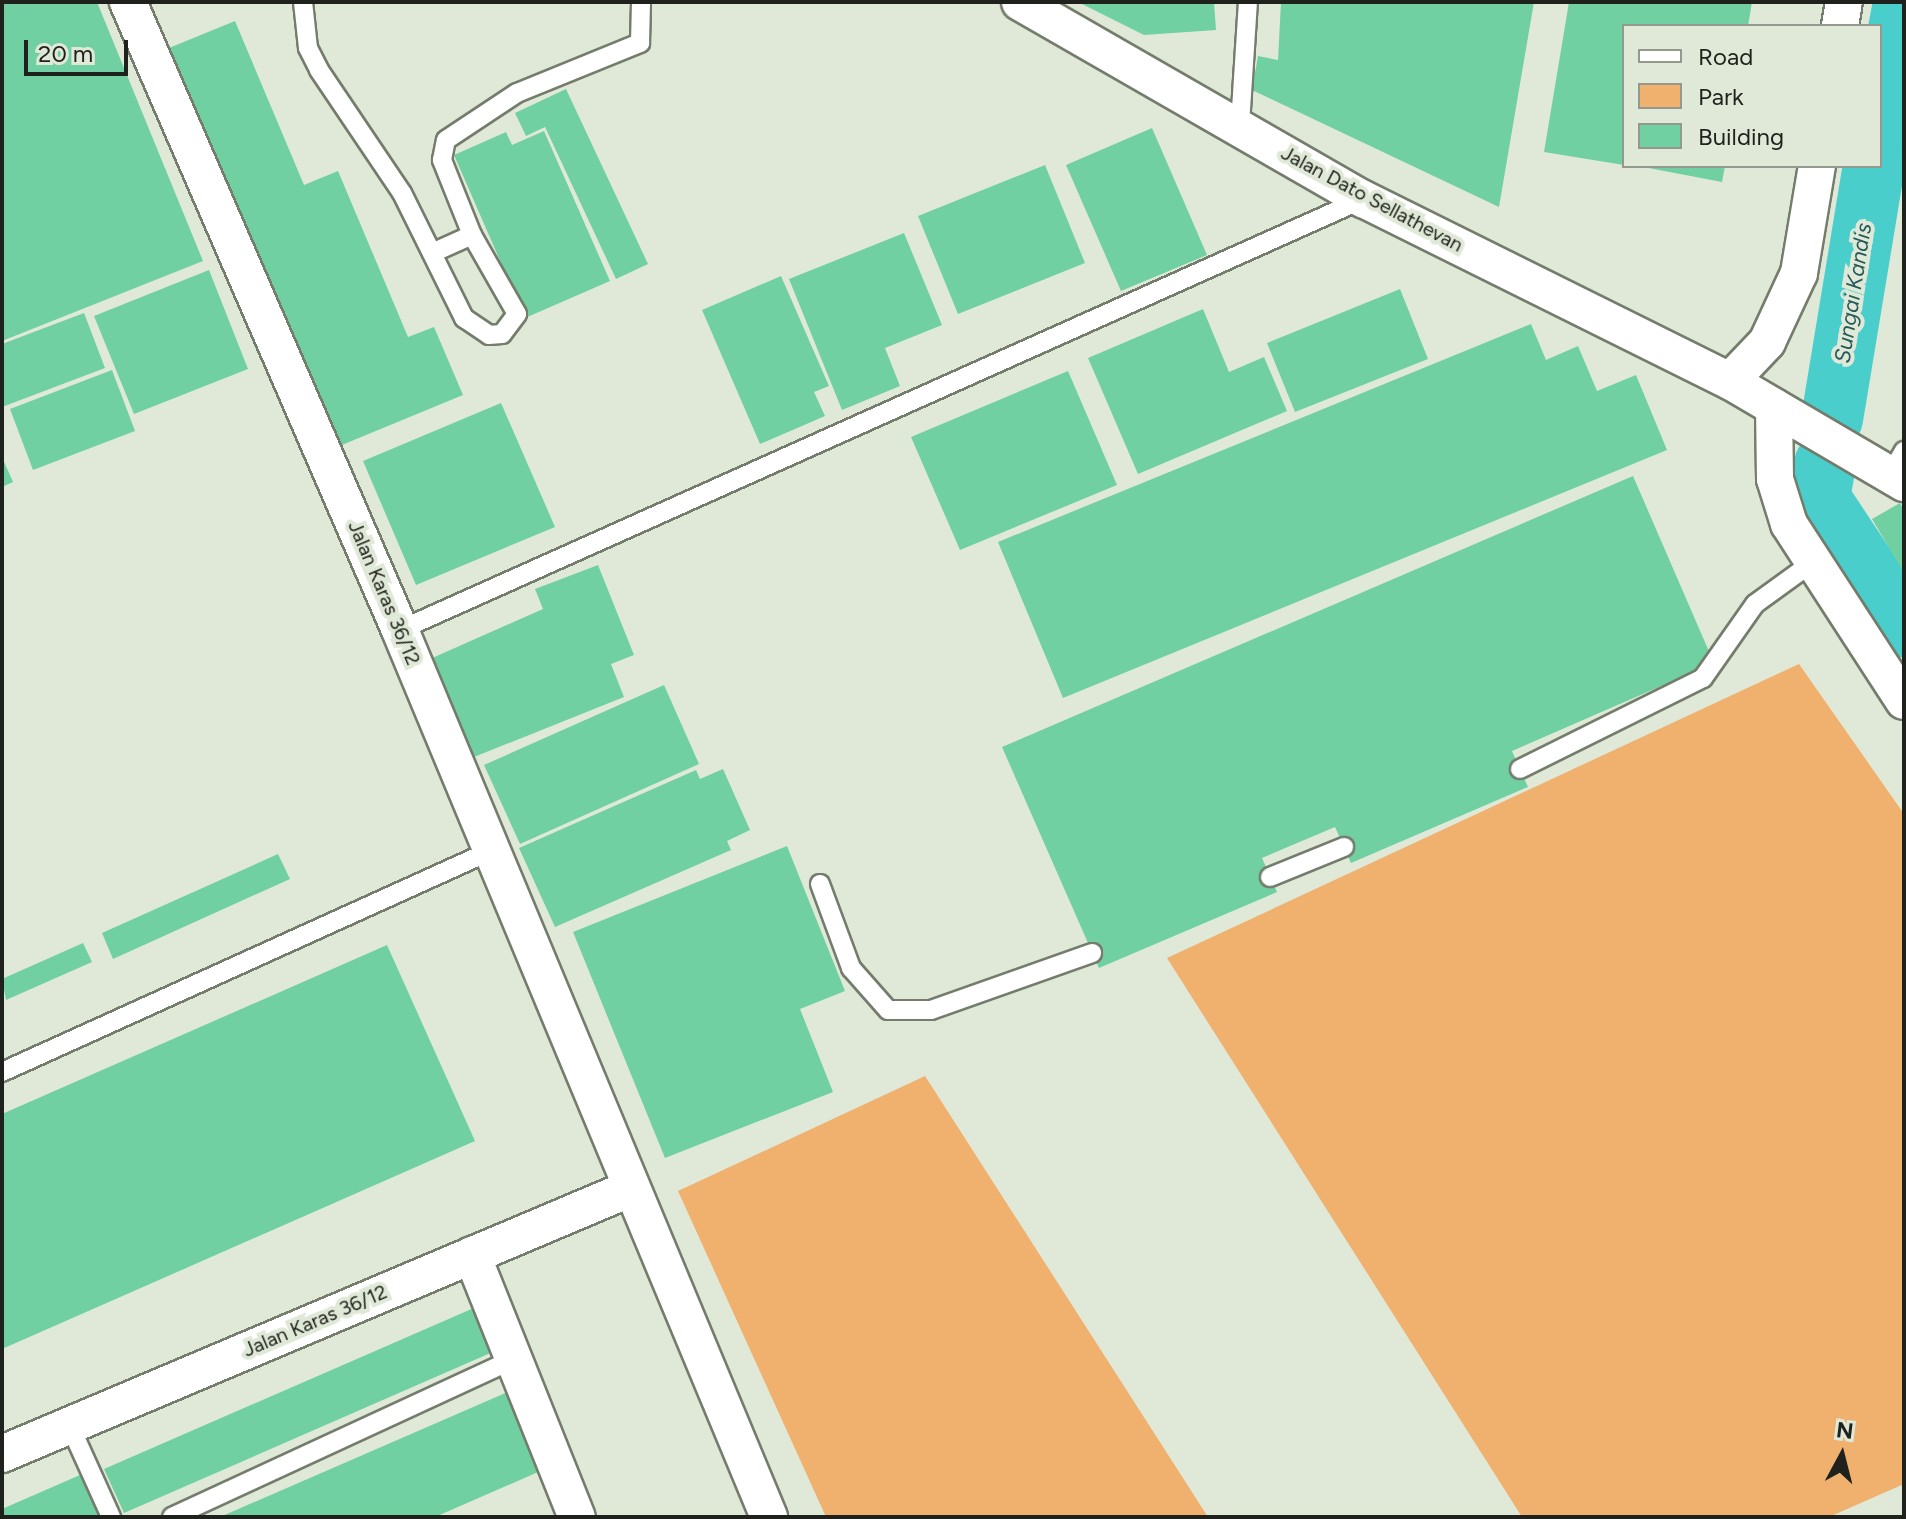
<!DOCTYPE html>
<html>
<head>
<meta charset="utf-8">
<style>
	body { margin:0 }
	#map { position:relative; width:1906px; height:1519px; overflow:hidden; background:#e0e9d8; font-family:Figtree,sans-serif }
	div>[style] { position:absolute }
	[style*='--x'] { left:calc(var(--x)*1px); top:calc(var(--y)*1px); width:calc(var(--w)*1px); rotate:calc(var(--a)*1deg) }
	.green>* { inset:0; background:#f0b06e }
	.river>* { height:62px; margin:-31px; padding:0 31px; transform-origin:31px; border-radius:31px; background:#4acecc }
	.building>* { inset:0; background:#70d0a2 }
	.roads { filter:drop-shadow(2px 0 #747c6c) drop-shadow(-2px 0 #747c6c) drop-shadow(0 2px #747c6c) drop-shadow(0 -2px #747c6c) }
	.lane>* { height:18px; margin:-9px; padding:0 9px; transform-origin:9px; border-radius:9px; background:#fff }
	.street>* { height:36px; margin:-18px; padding:0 18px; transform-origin:18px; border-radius:18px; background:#fff }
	span { translate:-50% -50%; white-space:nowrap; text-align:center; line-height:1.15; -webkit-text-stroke:8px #e0e9d8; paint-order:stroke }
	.street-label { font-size:20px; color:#1f221c }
	.water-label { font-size:22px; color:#235a59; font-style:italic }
	.frame { position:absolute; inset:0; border:4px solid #1f221c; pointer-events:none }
	.legend { position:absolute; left:1622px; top:24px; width:260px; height:144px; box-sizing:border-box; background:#e0e9d8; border:2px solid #93998d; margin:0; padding:10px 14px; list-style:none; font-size:24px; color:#1f221c }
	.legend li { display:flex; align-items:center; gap:16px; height:40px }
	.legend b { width:40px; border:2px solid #93998d }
	.north { position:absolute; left:1802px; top:1415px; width:80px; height:80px; -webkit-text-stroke:6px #e0e9d8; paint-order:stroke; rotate:7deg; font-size:22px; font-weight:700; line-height:32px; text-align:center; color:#1f221c }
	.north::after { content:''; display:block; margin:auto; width:28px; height:36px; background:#1f221c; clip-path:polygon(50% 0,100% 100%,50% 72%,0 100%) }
	.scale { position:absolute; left:24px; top:40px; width:104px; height:36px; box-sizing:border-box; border:4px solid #1f221c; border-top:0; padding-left:10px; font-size:24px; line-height:28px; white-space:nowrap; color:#1f221c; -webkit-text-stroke:6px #e0e9d8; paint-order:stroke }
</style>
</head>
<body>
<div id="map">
	<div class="green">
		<div style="clip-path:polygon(1799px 664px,1904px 814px,1904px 1484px,1829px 1517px,1522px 1517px,1167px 958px)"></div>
		<div style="clip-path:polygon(925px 1076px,1208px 1517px,826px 1517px,678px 1191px)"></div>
	</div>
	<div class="river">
		<div style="--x:1880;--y:131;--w:130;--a:-79.4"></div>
		<div style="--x:1832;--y:419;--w:256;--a:-80.6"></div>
		<div style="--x:1825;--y:464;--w:35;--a:100"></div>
		<div style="--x:1819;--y:498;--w:154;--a:56.4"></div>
	</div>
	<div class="building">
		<div style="clip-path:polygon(2px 2px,97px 2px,203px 261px,2px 341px)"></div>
		<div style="clip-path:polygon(1078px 2px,1214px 2px,1216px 30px,1144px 35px)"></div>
		<div style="clip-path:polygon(1281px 2px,1534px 2px,1499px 207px,1252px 90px,1258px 56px,1278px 60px)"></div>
		<div style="clip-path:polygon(1569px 2px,1752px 2px,1748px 26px,1624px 26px,1624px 165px,1544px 152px)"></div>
		<div style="clip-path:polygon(235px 21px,304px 185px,338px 171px,408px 337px,434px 327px,463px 395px,337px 447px,169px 48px)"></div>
		<div style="clip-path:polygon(566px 89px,648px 264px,616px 279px,545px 127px,526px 136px,515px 113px)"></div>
		<div style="clip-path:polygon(1152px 128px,1207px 255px,1121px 291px,1066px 165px)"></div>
		<div style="clip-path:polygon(544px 131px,610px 281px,525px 318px,454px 155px,506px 132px,512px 145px)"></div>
		<div style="clip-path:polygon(1045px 165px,1085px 263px,958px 314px,918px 216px)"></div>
		<div style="clip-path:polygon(1638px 166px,1725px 166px,1722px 182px)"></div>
		<div style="clip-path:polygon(904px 233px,942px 325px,885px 348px,900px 386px,842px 410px,789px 279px)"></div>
		<div style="clip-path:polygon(209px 270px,248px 369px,134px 414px,94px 316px)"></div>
		<div style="clip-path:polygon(781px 276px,829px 386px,814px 392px,825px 416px,760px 444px,702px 310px)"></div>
		<div style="clip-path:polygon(1400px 289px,1428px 359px,1295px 412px,1267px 343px)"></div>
		<div style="clip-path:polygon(1203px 309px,1229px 372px,1264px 357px,1287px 411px,1138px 474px,1088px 358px)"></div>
		<div style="clip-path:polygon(84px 313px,105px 368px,2px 407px,2px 344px)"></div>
		<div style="clip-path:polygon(1531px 324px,1546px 360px,1578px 346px,1597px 391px,1636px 375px,1667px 450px,1063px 698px,998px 542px)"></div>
		<div style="clip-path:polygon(112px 370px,135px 431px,33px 470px,10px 409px)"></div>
		<div style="clip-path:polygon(1068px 371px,1117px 485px,960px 550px,911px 437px)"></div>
		<div style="clip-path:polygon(501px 403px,555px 527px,416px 585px,363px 461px)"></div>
		<div style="clip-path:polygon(2px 457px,13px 482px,2px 487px)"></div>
		<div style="clip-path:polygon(1633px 476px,1714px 663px,1512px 751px,1528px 787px,1351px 863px,1335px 827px,1262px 858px,1277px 892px,1099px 968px,1002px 747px)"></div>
		<div style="clip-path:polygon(1900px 503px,1904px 510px,1904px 573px,1872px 519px)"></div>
		<div style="clip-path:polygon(598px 565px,634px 655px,611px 664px,624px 697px,469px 759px,430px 659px,543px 609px,535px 589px)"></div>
		<div style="clip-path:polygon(664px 685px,699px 764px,520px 844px,484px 765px)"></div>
		<div style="clip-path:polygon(723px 769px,750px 830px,727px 841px,731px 850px,555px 927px,519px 848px,696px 770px,700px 779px)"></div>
		<div style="clip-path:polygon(787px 846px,845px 991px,800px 1009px,833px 1092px,665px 1158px,573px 932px)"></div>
		<div style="clip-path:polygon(278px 854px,290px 879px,113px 959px,102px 933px)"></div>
		<div style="clip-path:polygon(83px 943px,92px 962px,6px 1000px,2px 979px)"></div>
		<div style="clip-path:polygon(387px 945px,475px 1141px,2px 1349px,2px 1114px)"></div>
		<div style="clip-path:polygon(483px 1304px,502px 1348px,124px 1513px,104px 1469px)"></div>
		<div style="clip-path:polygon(510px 1391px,545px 1469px,435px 1517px,220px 1517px)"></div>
		<div style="clip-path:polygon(80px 1475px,99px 1517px,2px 1517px,2px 1509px)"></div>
	</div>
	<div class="roads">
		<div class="lane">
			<div style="--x:303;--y:2;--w:46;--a:83.8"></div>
			<div style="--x:308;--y:48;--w:25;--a:63"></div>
			<div style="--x:319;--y:70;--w:148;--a:56"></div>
			<div style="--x:402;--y:193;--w:140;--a:63.6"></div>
			<div style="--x:464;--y:318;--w:30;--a:34"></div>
			<div style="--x:489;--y:335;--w:13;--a:-4"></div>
			<div style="--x:502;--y:334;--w:25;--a:-53"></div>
			<div style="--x:517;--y:314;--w:91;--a:-119.7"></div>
			<div style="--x:472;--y:235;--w:81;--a:-111.8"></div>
			<div style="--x:442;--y:160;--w:20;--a:-79"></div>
			<div style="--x:446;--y:140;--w:85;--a:-33.5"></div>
			<div style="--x:517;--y:93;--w:133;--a:-22.1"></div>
			<div style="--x:640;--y:43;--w:41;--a:-88.6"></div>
			<div style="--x:1240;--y:125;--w:123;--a:-86.3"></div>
			<div style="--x:432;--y:253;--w:44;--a:-24.2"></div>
			<div style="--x:1890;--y:475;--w:28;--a:-60"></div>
			<div style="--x:400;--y:630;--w:1055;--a:-24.11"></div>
			<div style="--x:1520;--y:769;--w:204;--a:-26.4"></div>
			<div style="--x:1703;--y:678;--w:90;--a:-54.9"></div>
			<div style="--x:1755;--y:604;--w:72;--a:-35.9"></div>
			<div style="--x:1270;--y:877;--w:80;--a:-22.1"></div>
			<div style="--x:820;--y:884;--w:90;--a:69.7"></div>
			<div style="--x:851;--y:968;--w:56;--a:48.6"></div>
			<div style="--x:888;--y:1010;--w:43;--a:0"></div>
			<div style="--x:931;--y:1010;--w:171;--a:-19.5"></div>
			<div style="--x:2;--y:1072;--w:536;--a:-24.36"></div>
			<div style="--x:70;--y:1426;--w:100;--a:65.7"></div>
			<div style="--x:172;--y:1517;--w:379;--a:-24.8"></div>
		</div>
		<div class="street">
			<div style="--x:128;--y:2;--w:684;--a:66.58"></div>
			<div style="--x:400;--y:630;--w:961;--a:67.41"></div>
			<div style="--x:1020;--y:2;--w:396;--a:29.9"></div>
			<div style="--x:1363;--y:199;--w:410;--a:26.4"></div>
			<div style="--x:1730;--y:381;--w:202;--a:30.4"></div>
			<div style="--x:1840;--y:26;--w:24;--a:-81"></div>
			<div style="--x:1730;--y:381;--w:54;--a:-46.5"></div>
			<div style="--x:1767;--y:342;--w:76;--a:-65.1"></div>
			<div style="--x:1799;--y:273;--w:109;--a:-80.5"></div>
			<div style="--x:1774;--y:407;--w:72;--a:89.2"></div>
			<div style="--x:1775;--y:479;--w:47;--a:72.7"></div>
			<div style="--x:1789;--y:524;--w:211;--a:57"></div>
			<div style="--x:472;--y:1255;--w:282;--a:68.2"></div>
			<div style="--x:2;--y:1454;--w:681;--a:-22.91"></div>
		</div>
	</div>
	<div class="street-label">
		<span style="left:1372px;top:199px;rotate:28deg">Jalan Dato Sellathevan</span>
		<span style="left:384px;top:593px;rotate:67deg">Jalan Karas 36/12</span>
		<span style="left:315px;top:1321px;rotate:-23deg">Jalan Karas 36/12</span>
	</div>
	<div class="water-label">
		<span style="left:1853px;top:293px;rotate:-81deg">Sungai Kandis</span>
	</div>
	<div class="frame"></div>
	<ul class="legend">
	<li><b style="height:10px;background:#fff"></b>Road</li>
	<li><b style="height:22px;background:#f0b06e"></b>Park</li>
	<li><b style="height:22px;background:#70d0a2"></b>Building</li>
	</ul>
	<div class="north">N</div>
	<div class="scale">20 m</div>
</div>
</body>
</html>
